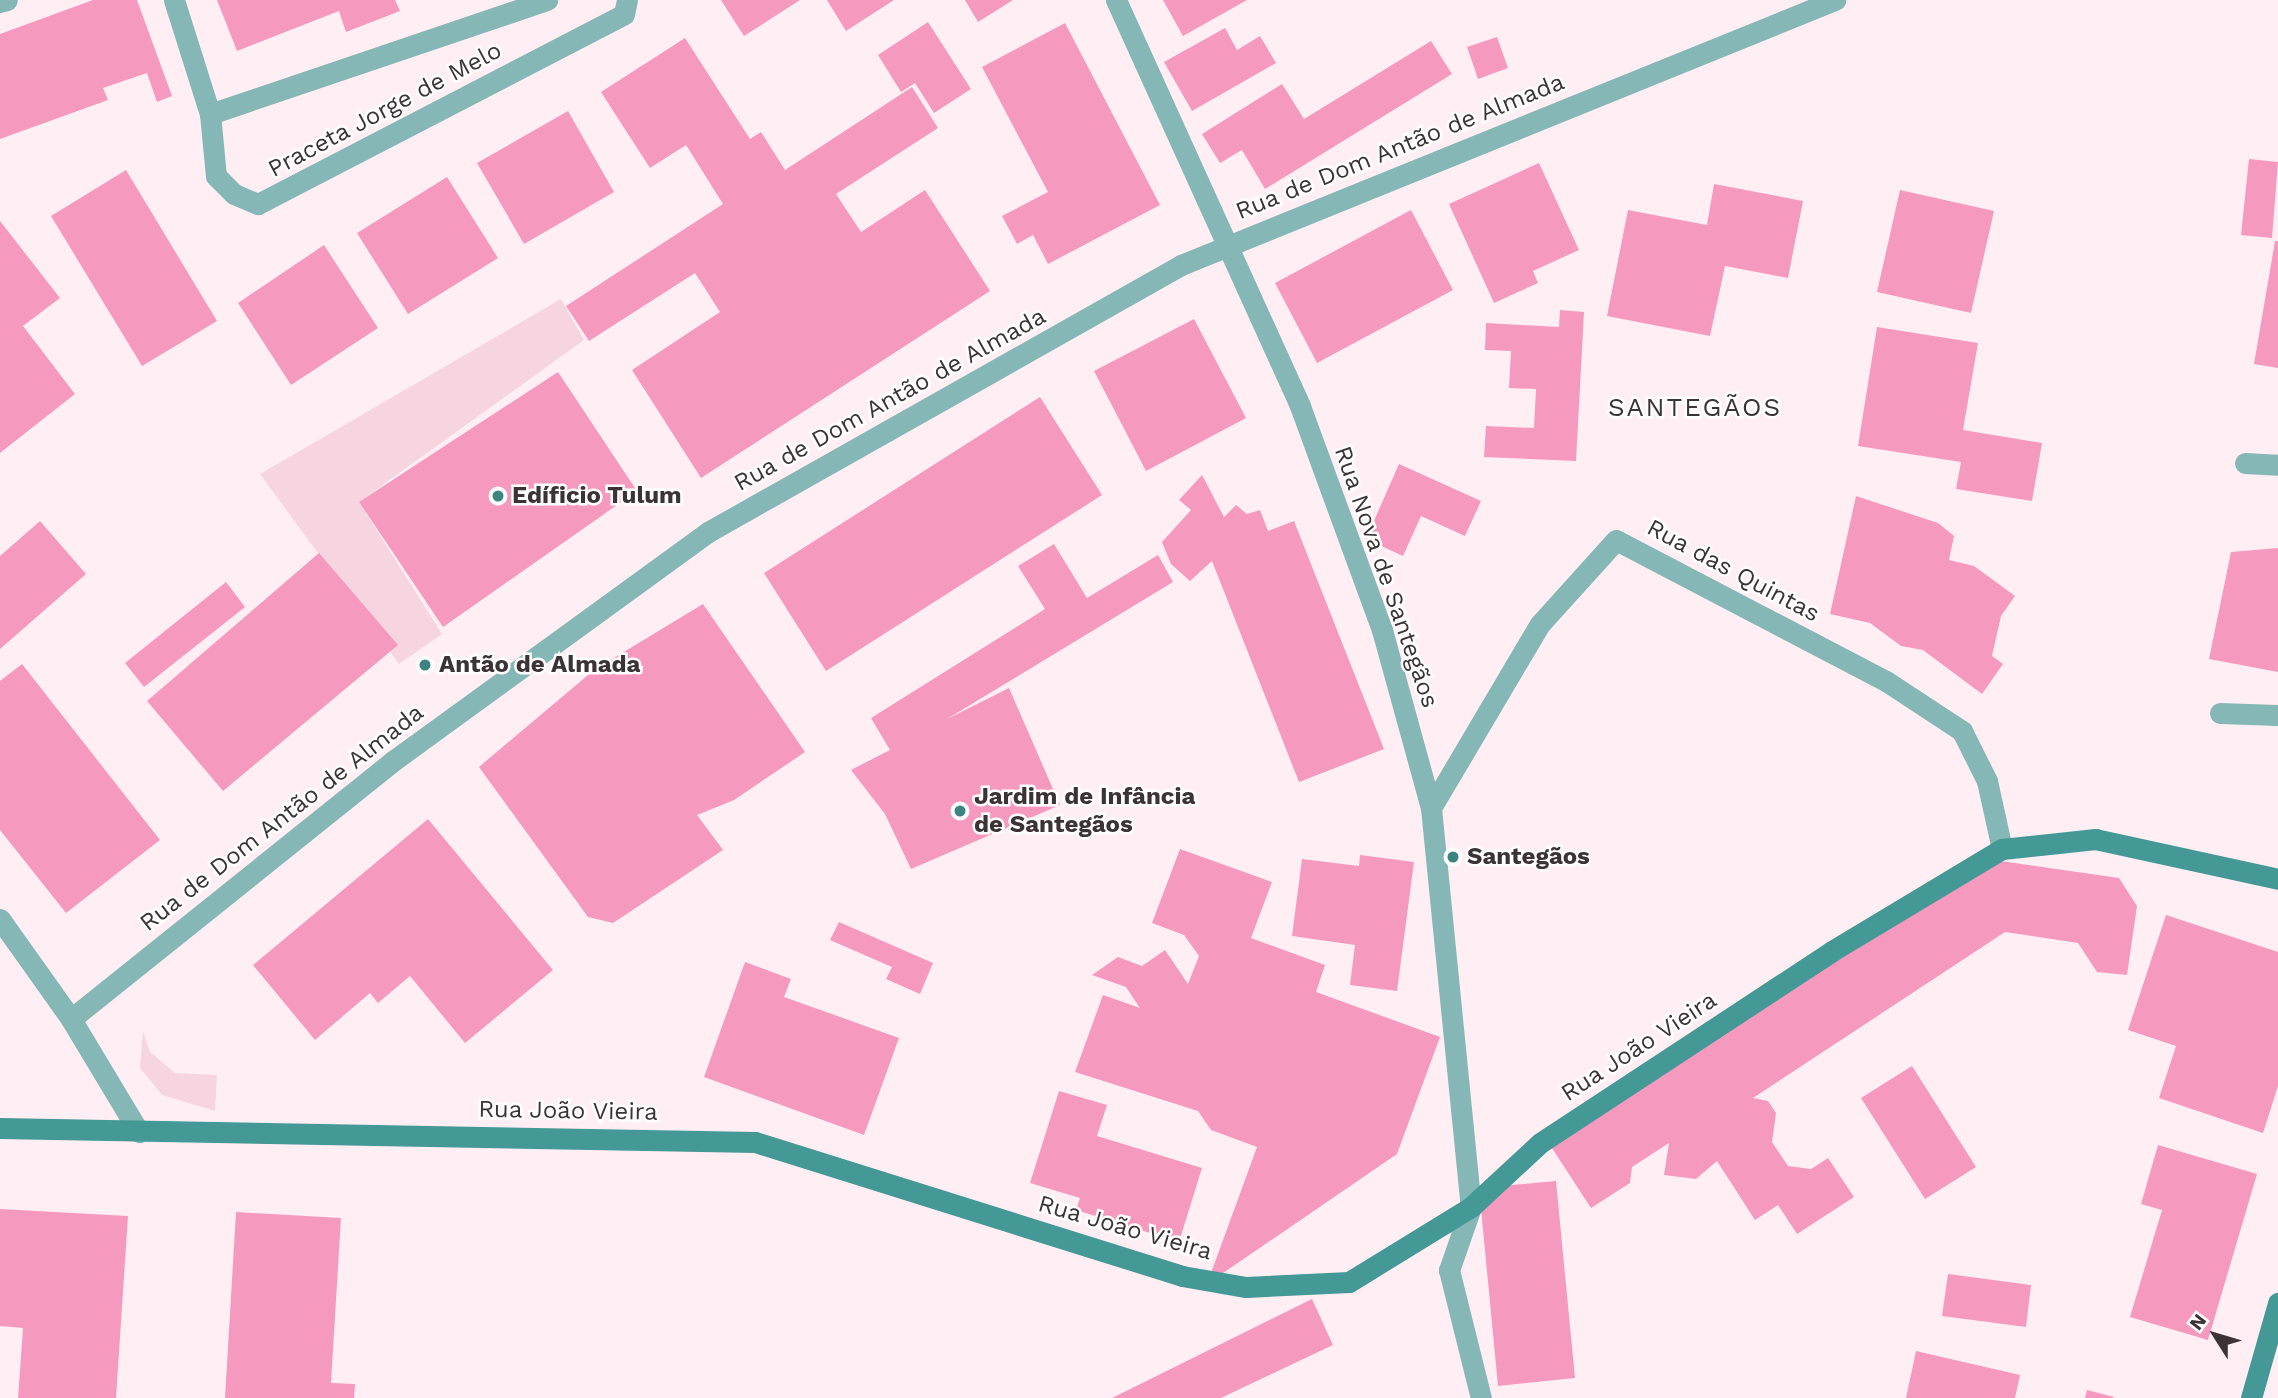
<!DOCTYPE html>
<html>
<head>
<meta charset="utf-8">
<style>
	body { margin:0 }
	#map { position:relative; width:2278px; height:1398px; overflow:hidden; background:#ffeff4; font-family:"Work Sans",sans-serif }
	div>[style] { position:absolute }
	[style*='--x'] { left:calc(var(--x)*1px); top:calc(var(--y)*1px); width:calc(var(--w)*1px); rotate:calc(var(--a)*1deg) }
	.green>* { inset:0; background:#f6d5e1 }
	.building>* { inset:0; background:#f699bf }
	.street>* { height:21px; margin:-10.5px; padding:0 10.5px; transform-origin:10.5px; border-radius:10.5px; background:#84b7b5 }
	.secondary>* { height:21px; margin:-10.5px; padding:0 10.5px; transform-origin:10.5px; border-radius:10.5px; background:#449896 }
	.dots>* { width:19px; height:19px; translate:-50% -50%; box-sizing:border-box; border:4px solid #fff; border-radius:50% }
	span { translate:-50% -50%; white-space:nowrap; text-align:center; line-height:1.15; -webkit-text-stroke:5px #fff; paint-order:stroke }
	.street-label { font-size:24px; color:#3b3336 }
	.poi-label { font-size:24px; color:#3b3336; font-weight:700 }
	.left { translate:0 -50%; text-align:left }
	.neighbourhood-label { font-size:26px; color:#3b3336; letter-spacing:2px }
	.north { position:absolute; left:2180px; top:1300px; width:70px; height:70px; -webkit-text-stroke:5px #fff; paint-order:stroke; rotate:307deg; font-size:19px; font-weight:700; line-height:28px; text-align:center; color:#3b3336 }
	.north::after { content:''; display:block; margin:auto; width:24px; height:32px; background:#3b3336; clip-path:polygon(50% 0,100% 100%,50% 72%,0 100%) }
</style>
</head>
<body>
<div id="map">
	<div class="green">
		<div style="clip-path:polygon(561px 299px,584px 340px,359px 502px,442px 634px,399px 664px,260px 474px)"></div>
		<div style="clip-path:polygon(143px 1031px,150px 1052px,175px 1073px,217px 1075px,215px 1111px,162px 1095px,140px 1068px)"></div>
	</div>
	<div class="building">
		<div style="clip-path:polygon(93px 0,137px 0,172px 96px,157px 102px,147px 73px,103px 88px,108px 100px,0 139px,0 34px)"></div>
		<div style="clip-path:polygon(217px 0,395px 0,400px 11px,346px 32px,339px 11px,237px 51px)"></div>
		<div style="clip-path:polygon(721px 0,800px 0,744px 36px)"></div>
		<div style="clip-path:polygon(827px 0,894px 0,846px 31px)"></div>
		<div style="clip-path:polygon(965px 0,1013px 0,978px 22px)"></div>
		<div style="clip-path:polygon(1163px 0,1247px 0,1183px 36px)"></div>
		<div style="clip-path:polygon(928px 22px,971px 89px,934px 113px,915px 83px,901px 92px,878px 55px)"></div>
		<div style="clip-path:polygon(1065px 23px,1160px 205px,1048px 264px,1033px 235px,1017px 244px,1002px 216px,1048px 192px,982px 67px)"></div>
		<div style="clip-path:polygon(1225px 28px,1237px 50px,1260px 36px,1276px 63px,1192px 111px,1164px 62px)"></div>
		<div style="clip-path:polygon(1497px 37px,1508px 68px,1478px 79px,1467px 47px)"></div>
		<div style="clip-path:polygon(685px 38px,750px 139px,761px 132px,785px 170px,912px 87px,938px 128px,836px 194px,861px 232px,925px 190px,990px 291px,701px 478px,632px 370px,720px 312px,695px 273px,589px 341px,566px 306px,723px 204px,686px 145px,650px 168px,601px 92px)"></div>
		<div style="clip-path:polygon(1431px 41px,1452px 74px,1265px 189px,1242px 150px,1220px 163px,1202px 134px,1282px 84px,1304px 119px)"></div>
		<div style="clip-path:polygon(568px 111px,614px 192px,524px 244px,477px 163px)"></div>
		<div style="clip-path:polygon(2249px 159px,2278px 162px,2272px 238px,2241px 235px)"></div>
		<div style="clip-path:polygon(1539px 163px,1579px 250px,1533px 271px,1538px 283px,1494px 303px,1449px 204px)"></div>
		<div style="clip-path:polygon(126px 170px,217px 321px,142px 366px,51px 216px)"></div>
		<div style="clip-path:polygon(447px 177px,498px 258px,408px 314px,357px 233px)"></div>
		<div style="clip-path:polygon(1714px 184px,1803px 201px,1788px 278px,1725px 266px,1710px 336px,1607px 316px,1628px 210px,1707px 225px)"></div>
		<div style="clip-path:polygon(1900px 190px,1994px 211px,1971px 313px,1877px 292px)"></div>
		<div style="clip-path:polygon(1411px 210px,1453px 290px,1317px 363px,1275px 283px)"></div>
		<div style="clip-path:polygon(0 221px,60px 298px,23px 326px,75px 394px,0 453px)"></div>
		<div style="clip-path:polygon(2275px 241px,2278px 241px,2278px 368px,2254px 364px)"></div>
		<div style="clip-path:polygon(324px 245px,378px 328px,291px 385px,238px 303px)"></div>
		<div style="clip-path:polygon(1560px 310px,1584px 312px,1576px 461px,1484px 457px,1486px 426px,1534px 428px,1536px 389px,1509px 388px,1511px 351px,1485px 350px,1486px 323px,1559px 327px)"></div>
		<div style="clip-path:polygon(1194px 319px,1246px 418px,1146px 471px,1094px 371px)"></div>
		<div style="clip-path:polygon(1877px 327px,1978px 343px,1963px 430px,2042px 443px,2032px 501px,1956px 489px,1961px 462px,1858px 446px)"></div>
		<div style="clip-path:polygon(558px 372px,637px 491px,443px 627px,359px 502px)"></div>
		<div style="clip-path:polygon(1040px 397px,1102px 495px,826px 671px,764px 573px)"></div>
		<div style="clip-path:polygon(1399px 464px,1481px 501px,1465px 536px,1421px 516px,1403px 556px,1366px 539px)"></div>
		<div style="clip-path:polygon(1202px 475px,1224px 517px,1236px 505px,1247px 514px,1260px 510px,1268px 531px,1294px 521px,1384px 749px,1299px 782px,1212px 561px,1190px 581px,1171px 564px,1162px 542px,1191px 510px,1179px 500px)"></div>
		<div style="clip-path:polygon(1856px 496px,1938px 523px,1954px 536px,1949px 560px,1974px 566px,2015px 596px,2001px 616px,1992px 656px,2003px 664px,1982px 694px,1923px 650px,1901px 646px,1870px 623px,1830px 614px)"></div>
		<div style="clip-path:polygon(40px 521px,86px 574px,0 649px,0 556px)"></div>
		<div style="clip-path:polygon(1054px 544px,1087px 598px,1158px 555px,1173px 582px,947px 719px,1009px 688px,1060px 805px,911px 869px,885px 814px,851px 770px,890px 750px,871px 718px,1045px 609px,1018px 566px)"></div>
		<div style="clip-path:polygon(2278px 548px,2278px 672px,2209px 659px,2231px 552px)"></div>
		<div style="clip-path:polygon(319px 553px,398px 645px,223px 791px,147px 701px)"></div>
		<div style="clip-path:polygon(226px 582px,245px 607px,144px 687px,125px 663px)"></div>
		<div style="clip-path:polygon(703px 604px,805px 752px,734px 800px,697px 815px,723px 850px,613px 923px,588px 917px,479px 767px,594px 670px)"></div>
		<div style="clip-path:polygon(22px 664px,160px 840px,66px 913px,0 830px,0 681px)"></div>
		<div style="clip-path:polygon(428px 819px,553px 970px,465px 1043px,410px 976px,378px 1003px,370px 993px,315px 1040px,253px 965px)"></div>
		<div style="clip-path:polygon(1180px 849px,1272px 882px,1251px 938px,1325px 965px,1316px 992px,1440px 1037px,1397px 1154px,1207px 1284px,1257px 1147px,1211px 1130px,1198px 1111px,1075px 1072px,1103px 995px,1140px 1008px,1126px 987px,1092px 975px,1118px 957px,1142px 966px,1165px 950px,1188px 984px,1199px 956px,1184px 935px,1152px 923px)"></div>
		<div style="clip-path:polygon(1360px 855px,1414px 862px,1397px 991px,1350px 985px,1355px 945px,1292px 936px,1302px 859px,1359px 866px)"></div>
		<div style="clip-path:polygon(1979px 858px,2119px 878px,2137px 906px,2127px 975px,2097px 972px,2078px 943px,2005px 932px,1753px 1098px,1768px 1101px,1776px 1113px,1772px 1142px,1788px 1166px,1811px 1169px,1828px 1158px,1854px 1197px,1797px 1234px,1778px 1205px,1755px 1220px,1717px 1161px,1696px 1179px,1664px 1175px,1669px 1143px,1632px 1167px,1630px 1183px,1591px 1208px,1548px 1142px)"></div>
		<div style="clip-path:polygon(2166px 915px,2278px 952px,2278px 1086px,2263px 1133px,2159px 1098px,2176px 1046px,2128px 1030px)"></div>
		<div style="clip-path:polygon(839px 922px,933px 963px,920px 994px,886px 979px,892px 967px,830px 940px)"></div>
		<div style="clip-path:polygon(745px 962px,791px 979px,784px 997px,899px 1038px,864px 1135px,704px 1077px)"></div>
		<div style="clip-path:polygon(1912px 1066px,1976px 1167px,1925px 1199px,1861px 1098px)"></div>
		<div style="clip-path:polygon(1059px 1091px,1107px 1105px,1097px 1136px,1202px 1168px,1179px 1242px,1076px 1210px,1080px 1198px,1030px 1183px)"></div>
		<div style="clip-path:polygon(2158px 1145px,2257px 1174px,2208px 1340px,2130px 1317px,2162px 1210px,2141px 1204px)"></div>
		<div style="clip-path:polygon(1556px 1181px,1575px 1378px,1498px 1386px,1479px 1188px)"></div>
		<div style="clip-path:polygon(0 1209px,128px 1216px,116px 1398px,18px 1398px,23px 1328px,0 1326px)"></div>
		<div style="clip-path:polygon(236px 1212px,341px 1218px,331px 1383px,355px 1384px,354px 1398px,225px 1398px)"></div>
		<div style="clip-path:polygon(1948px 1274px,2031px 1285px,2026px 1327px,1942px 1316px)"></div>
		<div style="clip-path:polygon(1312px 1299px,1333px 1345px,1221px 1398px,1112px 1398px)"></div>
		<div style="clip-path:polygon(1916px 1351px,2020px 1375px,2015px 1398px,1906px 1398px)"></div>
		<div style="clip-path:polygon(2087px 1390px,2114px 1397px,2113px 1398px,2085px 1398px)"></div>
	</div>
	<div class="street">
		<div style="--x:174;--y:0;--w:120;--a:72.5"></div>
		<div style="--x:210;--y:114;--w:62;--a:84.5"></div>
		<div style="--x:216;--y:176;--w:25;--a:45"></div>
		<div style="--x:234;--y:194;--w:26;--a:23"></div>
		<div style="--x:258;--y:204;--w:412;--a:-27.4"></div>
		<div style="--x:624;--y:14;--w:14;--a:-78"></div>
		<div style="--x:1116;--y:0;--w:446;--a:65.6"></div>
		<div style="--x:1300;--y:406;--w:239;--a:69.9"></div>
		<div style="--x:1382;--y:630;--w:185;--a:74.6"></div>
		<div style="--x:1431;--y:808;--w:401;--a:84.3"></div>
		<div style="--x:1471;--y:1207;--w:67;--a:109.2"></div>
		<div style="--x:1449;--y:1270;--w:132;--a:76"></div>
		<div style="--x:0;--y:2;--w:7;--a:-16"></div>
		<div style="--x:210;--y:114;--w:356;--a:-18.7"></div>
		<div style="--x:2245;--y:463;--w:33;--a:3"></div>
		<div style="--x:2220;--y:713;--w:58;--a:2"></div>
		<div style="--x:1431;--y:808;--w:214;--a:-59.4"></div>
		<div style="--x:1540;--y:624;--w:113;--a:-47.9"></div>
		<div style="--x:1616;--y:540;--w:305;--a:27.6"></div>
		<div style="--x:1886;--y:681;--w:91;--a:33.3"></div>
		<div style="--x:1962;--y:731;--w:56;--a:63.4"></div>
		<div style="--x:1987;--y:781;--w:70;--a:77.6"></div>
		<div style="--x:0;--y:919;--w:123;--a:54.6"></div>
		<div style="--x:71;--y:1019;--w:132;--a:59"></div>
		<div style="--x:71;--y:1019;--w:413;--a:-38.7"></div>
		<div style="--x:393;--y:761;--w:389;--a:-36"></div>
		<div style="--x:708;--y:532;--w:543;--a:-29.44"></div>
		<div style="--x:1181;--y:265;--w:706;--a:-22.06"></div>
	</div>
	<div class="secondary">
		<div style="--x:0;--y:1128;--w:755;--a:1.06"></div>
		<div style="--x:755;--y:1142;--w:448;--a:17.4"></div>
		<div style="--x:1182;--y:1276;--w:65;--a:9.8"></div>
		<div style="--x:1246;--y:1287;--w:103;--a:-2.8"></div>
		<div style="--x:1349;--y:1282;--w:143;--a:-31.6"></div>
		<div style="--x:1471;--y:1207;--w:94;--a:-42.8"></div>
		<div style="--x:1540;--y:1143;--w:349;--a:-33.3"></div>
		<div style="--x:1832;--y:951;--w:198;--a:-31"></div>
		<div style="--x:2002;--y:849;--w:94;--a:-6.1"></div>
		<div style="--x:2095;--y:839;--w:187;--a:12.3"></div>
		<div style="--x:2251;--y:1398;--w:99;--a:-74.1"></div>
	</div>
	<div class="dots">
		<div style="left:498px;top:496px;background:#3c8482"></div>
		<div style="left:425px;top:665px;background:#3c8482"></div>
		<div style="left:960px;top:811px;background:#3c8482"></div>
		<div style="left:1453px;top:857px;background:#3c8482"></div>
	</div>
	<div class="street-label">
		<span style="left:385px;top:110px;rotate:-28deg">Praceta Jorge de Melo</span>
		<span style="left:1400px;top:147px;rotate:-22deg">Rua de Dom Antão de Almada</span>
		<span style="left:890px;top:400px;rotate:-29deg">Rua de Dom Antão de Almada</span>
		<span style="left:1733px;top:571px;rotate:28deg">Rua das Quintas</span>
		<span style="left:1386px;top:577px;rotate:71deg">Rua Nova de Santegãos</span>
		<span style="left:282px;top:818px;rotate:-38deg">Rua de Dom Antão de Almada</span>
		<span style="left:1639px;top:1047px;rotate:-33deg">Rua João Vieira</span>
		<span style="left:568px;top:1111px;rotate:1deg">Rua João Vieira</span>
		<span style="left:1125px;top:1228px;rotate:16deg">Rua João Vieira</span>
	</div>
	<div class="poi-label">
		<span class="left" style="left:512px;top:496px">Edíficio Tulum</span>
		<span class="left" style="left:439px;top:665px">Antão de Almada</span>
		<span class="left" style="left:974px;top:811px">Jardim de Infância<br>de Santegãos</span>
		<span class="left" style="left:1467px;top:857px">Santegãos</span>
	</div>
	<div class="neighbourhood-label">
		<span style="left:1695px;top:408px">SANTEGÃOS</span>
	</div>
	<div class="north">N</div>
</div>
</body>
</html>
